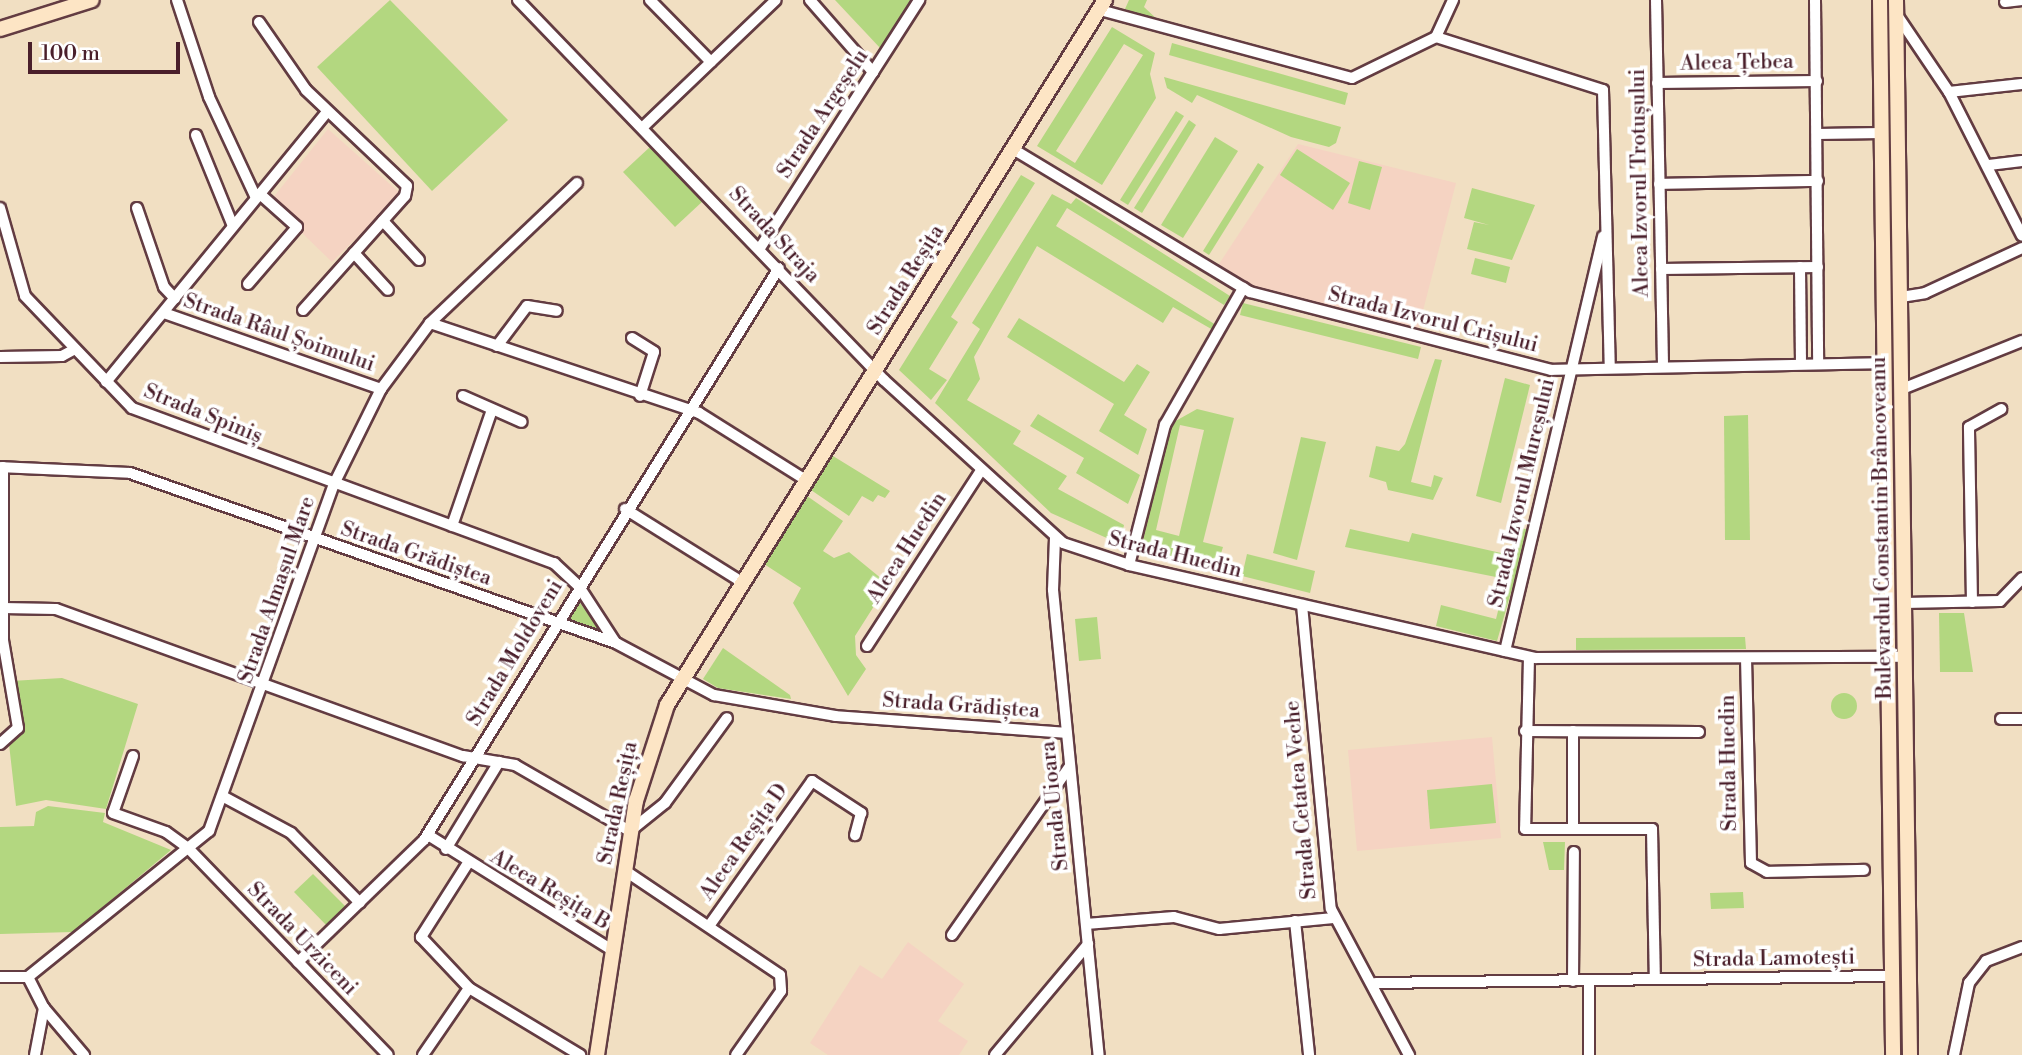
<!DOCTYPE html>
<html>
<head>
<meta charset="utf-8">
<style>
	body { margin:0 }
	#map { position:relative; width:2022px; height:1055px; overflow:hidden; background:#f1dfc2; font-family:"Libre Bodoni",serif }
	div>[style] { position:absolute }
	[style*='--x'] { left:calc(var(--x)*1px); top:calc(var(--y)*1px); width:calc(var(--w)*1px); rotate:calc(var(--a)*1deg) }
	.built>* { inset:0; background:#f5d3c2 }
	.green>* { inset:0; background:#b3d780 }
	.round { border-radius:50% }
	.roads { filter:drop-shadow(2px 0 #633c42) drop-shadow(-2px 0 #633c42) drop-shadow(0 2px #633c42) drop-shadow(0 -2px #633c42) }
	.street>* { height:10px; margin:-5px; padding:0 5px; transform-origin:5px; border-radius:5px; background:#fff }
	.secondary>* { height:14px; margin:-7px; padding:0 7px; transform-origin:7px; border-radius:7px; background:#fde5c5 }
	span { translate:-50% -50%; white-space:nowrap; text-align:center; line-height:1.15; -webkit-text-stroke:7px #fff; paint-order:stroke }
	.street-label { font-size:21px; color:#4a1f2b }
	.scale { position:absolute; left:28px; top:42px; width:152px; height:32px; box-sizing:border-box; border:4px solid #4a1f2b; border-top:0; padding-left:9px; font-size:21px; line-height:24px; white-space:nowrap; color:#4a1f2b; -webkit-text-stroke:5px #fff; paint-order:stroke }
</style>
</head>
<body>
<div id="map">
	<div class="built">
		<div style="clip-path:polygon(328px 129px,401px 194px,332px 262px,300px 231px,304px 225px,272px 199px)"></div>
		<div style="clip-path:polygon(1298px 144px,1456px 183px,1418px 330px,1265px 292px,1217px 267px)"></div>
		<div style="clip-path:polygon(1492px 737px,1501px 838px,1357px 851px,1348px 750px)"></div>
		<div style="clip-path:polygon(908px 942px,964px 984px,938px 1021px,968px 1041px,959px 1055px,828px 1055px,810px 1043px,860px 965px,882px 979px)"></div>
	</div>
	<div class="green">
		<div style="clip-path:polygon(390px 0,508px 120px,432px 191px,317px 67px)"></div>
		<div style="clip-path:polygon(835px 0,912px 0,881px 49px)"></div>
		<div style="clip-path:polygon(1129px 0,1147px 0,1144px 7px,1159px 21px,1125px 9px)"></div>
		<div style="clip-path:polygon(evenodd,1112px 27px,1155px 53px,1150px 74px,1156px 98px,1102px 185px,1037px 146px,1112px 27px,1124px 44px,1143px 55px,1075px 163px,1056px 151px,1124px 44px)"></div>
		<div style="clip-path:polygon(1172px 43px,1348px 93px,1345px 105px,1169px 55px)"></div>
		<div style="clip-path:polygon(1164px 77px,1341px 127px,1336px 143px,1329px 147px,1291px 137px,1197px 95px,1192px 103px,1167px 88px)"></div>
		<div style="clip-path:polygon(1176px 111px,1184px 116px,1128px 205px,1120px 200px)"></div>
		<div style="clip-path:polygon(1189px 120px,1196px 125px,1142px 213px,1134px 208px)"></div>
		<div style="clip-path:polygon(1215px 137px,1238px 151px,1183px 238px,1161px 225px)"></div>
		<div style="clip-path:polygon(651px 146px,703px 201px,675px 227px,623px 172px)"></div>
		<div style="clip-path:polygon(1297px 149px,1350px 183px,1333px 210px,1280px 175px)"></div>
		<div style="clip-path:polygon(1359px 161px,1382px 167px,1370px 210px,1348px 203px)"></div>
		<div style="clip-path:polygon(1258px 163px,1264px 167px,1209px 255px,1203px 251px)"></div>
		<div style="clip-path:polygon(1021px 175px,1035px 183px,951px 317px,958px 322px,929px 369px,947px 380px,931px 400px,899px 370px)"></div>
		<div style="clip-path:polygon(1472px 188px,1535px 205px,1512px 260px,1467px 249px,1474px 222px,1489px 225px,1464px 218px)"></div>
		<div style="clip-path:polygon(1052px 194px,1071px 204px,1076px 198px,1230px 296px,1224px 305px,1067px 208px,1056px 226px,1216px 325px,1213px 330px,1173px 307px,1163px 323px,1037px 246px,974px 357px,980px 379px,967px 400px,1021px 431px,1013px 444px,1067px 476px,1058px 489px,1124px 525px,1120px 544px,1051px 513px,935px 403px,980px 329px,972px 323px)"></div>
		<div style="clip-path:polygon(1475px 258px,1510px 267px,1506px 283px,1471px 274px)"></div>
		<div style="clip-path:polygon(1243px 303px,1421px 347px,1418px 359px,1240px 315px)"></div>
		<div style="clip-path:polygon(1019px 318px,1124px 382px,1137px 364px,1150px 372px,1124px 415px,1147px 429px,1138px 455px,1099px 431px,1114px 404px,1007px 337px)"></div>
		<div style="clip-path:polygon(1435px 359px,1442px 360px,1411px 482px,1431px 487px,1434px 475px,1443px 478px,1433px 500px,1388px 490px,1386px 482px,1369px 477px,1376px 446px,1399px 451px,1405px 444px)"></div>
		<div style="clip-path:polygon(1505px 378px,1530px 385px,1501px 503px,1476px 496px)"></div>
		<div style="clip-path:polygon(evenodd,1197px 409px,1234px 418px,1203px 542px,1223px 547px,1216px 569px,1141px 548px,1172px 423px,1197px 409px,1180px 425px,1204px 430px,1179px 536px,1156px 530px,1180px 425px)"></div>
		<div style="clip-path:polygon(1038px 414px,1140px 475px,1128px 504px,1076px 473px,1084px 458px,1030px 426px)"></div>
		<div style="clip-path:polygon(1748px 415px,1750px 540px,1725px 540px,1724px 416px)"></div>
		<div style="clip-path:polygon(1301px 437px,1326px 442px,1297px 560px,1273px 553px)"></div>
		<div style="clip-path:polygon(833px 456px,890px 491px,885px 498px,878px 495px,873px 502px,862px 496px,849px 516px,811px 490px)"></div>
		<div style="clip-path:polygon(807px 496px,843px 521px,823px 551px,834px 558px,849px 552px,888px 584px,855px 636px,856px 655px,866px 669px,848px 696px,793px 603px,801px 588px,764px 564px)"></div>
		<div style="clip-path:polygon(1517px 527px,1529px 530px,1497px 641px,1436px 626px,1441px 605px,1496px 619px,1506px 579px,1345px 547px,1350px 529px,1409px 542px,1412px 533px,1510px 555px)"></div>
		<div style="clip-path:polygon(1247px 554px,1315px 571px,1310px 593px,1242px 576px)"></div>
		<div style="clip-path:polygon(577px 599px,604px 635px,564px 620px)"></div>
		<div style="clip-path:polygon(1939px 613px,1964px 613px,1973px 672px,1940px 672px)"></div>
		<div style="clip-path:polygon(1097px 617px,1101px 659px,1079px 661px,1075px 619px)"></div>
		<div style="clip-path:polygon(1745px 637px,1746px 649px,1576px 650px,1576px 638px)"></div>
		<div style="clip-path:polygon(723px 648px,790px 695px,791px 699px,718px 688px,703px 679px)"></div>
		<div style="clip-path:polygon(62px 678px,138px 704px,106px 809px,46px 800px,16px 806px,9px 744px,21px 728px,11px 681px)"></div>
		<div class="round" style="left:1831px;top:693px;width:26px;height:26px"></div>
		<div style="clip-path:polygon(1492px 784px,1496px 823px,1430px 829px,1427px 790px)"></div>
		<div style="clip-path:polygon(48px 806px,105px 813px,103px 822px,171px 850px,73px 932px,0 934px,0 827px,34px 826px,36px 812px)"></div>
		<div style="clip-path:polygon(1543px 842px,1565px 842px,1564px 870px,1549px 870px)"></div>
		<div style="clip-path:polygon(313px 874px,347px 908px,328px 927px,294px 892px)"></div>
		<div style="clip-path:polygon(1743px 892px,1744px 908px,1711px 909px,1710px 893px)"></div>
	</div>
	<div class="roads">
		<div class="street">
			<div style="--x:177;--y:0;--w:102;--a:71.7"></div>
			<div style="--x:209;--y:97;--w:111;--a:65"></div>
			<div style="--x:518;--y:0;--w:528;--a:46.08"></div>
			<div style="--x:884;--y:380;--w:242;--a:42.3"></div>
			<div style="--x:1063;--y:543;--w:70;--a:18.4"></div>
			<div style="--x:1129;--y:565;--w:417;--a:12.9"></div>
			<div style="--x:1535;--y:658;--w:370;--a:-0.2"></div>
			<div style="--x:650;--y:0;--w:87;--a:45.5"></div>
			<div style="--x:810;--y:0;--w:96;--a:48.8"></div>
			<div style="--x:1656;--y:0;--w:365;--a:88.9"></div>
			<div style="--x:1815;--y:0;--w:363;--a:89.5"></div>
			<div style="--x:2005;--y:2;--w:17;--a:-7"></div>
			<div style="--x:1100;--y:10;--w:261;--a:15.1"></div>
			<div style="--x:1352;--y:78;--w:93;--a:-26"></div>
			<div style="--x:1436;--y:37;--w:41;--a:-65.3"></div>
			<div style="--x:1897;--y:15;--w:93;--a:56"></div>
			<div style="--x:1949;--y:92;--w:161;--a:63.1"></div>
			<div style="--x:259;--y:22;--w:83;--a:55.3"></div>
			<div style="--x:306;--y:90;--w:139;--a:43.5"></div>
			<div style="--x:407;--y:186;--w:10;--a:101"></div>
			<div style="--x:405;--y:196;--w:153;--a:131.8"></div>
			<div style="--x:1436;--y:37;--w:175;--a:17.6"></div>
			<div style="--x:1603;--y:90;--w:278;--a:88.6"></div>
			<div style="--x:1657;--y:83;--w:160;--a:-0.7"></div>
			<div style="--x:1949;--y:92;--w:73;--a:-6.3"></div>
			<div style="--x:644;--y:126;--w:182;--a:-43.7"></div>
			<div style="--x:1817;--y:134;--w:65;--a:-0.9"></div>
			<div style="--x:196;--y:135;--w:98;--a:67.9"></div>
			<div style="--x:1013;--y:149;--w:277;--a:31.1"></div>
			<div style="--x:1250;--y:292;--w:311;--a:14.5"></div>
			<div style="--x:1551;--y:370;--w:334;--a:-1.2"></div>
			<div style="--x:1989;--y:165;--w:33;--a:-7"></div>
			<div style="--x:1659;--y:184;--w:159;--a:-1.1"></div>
			<div style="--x:0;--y:208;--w:91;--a:74.1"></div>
			<div style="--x:25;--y:296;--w:155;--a:46.3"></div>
			<div style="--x:132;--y:408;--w:450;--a:20.2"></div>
			<div style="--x:554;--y:563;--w:33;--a:43"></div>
			<div style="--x:578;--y:585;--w:68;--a:57"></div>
			<div style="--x:137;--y:208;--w:83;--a:71.1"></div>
			<div style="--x:164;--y:287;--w:16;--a:47"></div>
			<div style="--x:383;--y:221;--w:53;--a:47.3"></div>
			<div style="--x:760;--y:248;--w:295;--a:-57.3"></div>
			<div style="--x:354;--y:253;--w:50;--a:47.4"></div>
			<div style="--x:1800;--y:267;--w:97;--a:89.4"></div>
			<div style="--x:1661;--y:269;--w:157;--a:-0.7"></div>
			<div style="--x:248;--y:284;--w:75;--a:-49.3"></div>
			<div style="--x:297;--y:227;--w:50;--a:-138.3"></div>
			<div style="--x:1901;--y:297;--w:24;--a:-9"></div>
			<div style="--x:1925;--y:293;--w:107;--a:-24.9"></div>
			<div style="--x:164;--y:313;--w:230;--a:19.3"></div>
			<div style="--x:430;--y:323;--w:284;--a:18.5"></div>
			<div style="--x:699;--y:413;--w:126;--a:32.1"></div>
			<div style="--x:632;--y:338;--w:26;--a:32"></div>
			<div style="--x:654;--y:352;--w:46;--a:107.7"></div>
			<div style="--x:497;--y:346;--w:50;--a:-53.1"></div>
			<div style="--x:527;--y:306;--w:30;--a:9"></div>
			<div style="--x:0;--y:357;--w:62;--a:-0.9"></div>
			<div style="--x:62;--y:356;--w:15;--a:-28"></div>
			<div style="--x:106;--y:382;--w:349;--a:-50.7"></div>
			<div style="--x:1902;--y:389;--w:129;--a:-21.8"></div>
			<div style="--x:463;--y:396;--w:64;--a:23.8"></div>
			<div style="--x:0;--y:467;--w:130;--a:2.6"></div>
			<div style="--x:130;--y:473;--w:515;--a:19.28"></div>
			<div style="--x:616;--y:643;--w:111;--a:28"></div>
			<div style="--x:714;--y:695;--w:123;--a:9.8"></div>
			<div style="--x:835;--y:716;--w:232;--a:4.2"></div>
			<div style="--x:625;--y:509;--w:138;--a:32"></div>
			<div style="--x:452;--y:526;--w:123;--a:-71"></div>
			<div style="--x:1055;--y:538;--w:52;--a:92.2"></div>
			<div style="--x:1053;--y:590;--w:467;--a:84.4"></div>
			<div style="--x:1129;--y:565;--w:145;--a:-75.6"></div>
			<div style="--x:1165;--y:425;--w:158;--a:-60.3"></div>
			<div style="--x:1972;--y:602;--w:175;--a:-91"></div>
			<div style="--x:1969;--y:427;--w:37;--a:-29"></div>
			<div style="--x:1904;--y:603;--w:96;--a:-1.2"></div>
			<div style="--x:2000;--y:601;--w:32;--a:-46"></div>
			<div style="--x:1302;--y:605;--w:305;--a:84.6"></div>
			<div style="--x:1331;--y:909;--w:166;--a:61.9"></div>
			<div style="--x:3;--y:608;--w:53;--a:1.1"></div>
			<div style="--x:56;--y:609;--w:433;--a:19.9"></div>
			<div style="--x:463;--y:756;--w:53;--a:9.8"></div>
			<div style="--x:515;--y:765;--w:133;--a:29.9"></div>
			<div style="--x:630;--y:831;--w:45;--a:-38.7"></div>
			<div style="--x:665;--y:803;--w:105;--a:-53.9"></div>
			<div style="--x:867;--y:646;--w:207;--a:-57"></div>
			<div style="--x:1505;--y:651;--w:426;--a:-76.7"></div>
			<div style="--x:1529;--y:657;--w:172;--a:91.3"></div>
			<div style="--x:1525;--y:829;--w:127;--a:0"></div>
			<div style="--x:1652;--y:829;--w:150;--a:88.9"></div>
			<div style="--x:1746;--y:658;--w:205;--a:88.6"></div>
			<div style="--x:1751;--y:863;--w:18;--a:29"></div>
			<div style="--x:1767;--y:872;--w:97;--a:-1.2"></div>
			<div style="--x:2001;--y:719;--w:21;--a:0"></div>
			<div style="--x:1525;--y:731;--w:174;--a:0.3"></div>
			<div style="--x:1573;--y:731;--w:98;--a:90"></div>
			<div style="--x:0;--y:744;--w:24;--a:-42"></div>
			<div style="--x:18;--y:728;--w:89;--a:-99.7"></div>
			<div style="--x:3;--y:640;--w:173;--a:-90"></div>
			<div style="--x:133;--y:756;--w:60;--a:109.3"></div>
			<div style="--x:113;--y:813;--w:56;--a:19.7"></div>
			<div style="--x:166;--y:832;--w:29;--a:36"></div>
			<div style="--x:189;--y:849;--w:286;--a:46"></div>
			<div style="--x:224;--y:797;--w:76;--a:28.2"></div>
			<div style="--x:291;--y:833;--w:98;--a:45.4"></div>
			<div style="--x:428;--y:835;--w:217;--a:32"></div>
			<div style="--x:446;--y:849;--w:102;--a:-58.7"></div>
			<div style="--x:468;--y:863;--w:88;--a:122.4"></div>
			<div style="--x:421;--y:937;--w:70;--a:46.7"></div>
			<div style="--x:469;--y:988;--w:130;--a:31.1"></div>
			<div style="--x:624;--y:870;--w:188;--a:33.9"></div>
			<div style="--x:780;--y:975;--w:16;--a:86"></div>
			<div style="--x:781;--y:991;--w:78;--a:125.1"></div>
			<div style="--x:1295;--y:921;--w:135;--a:84"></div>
			<div style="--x:1086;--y:924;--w:88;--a:-4.5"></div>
			<div style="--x:1174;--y:917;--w:47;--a:14.9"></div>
			<div style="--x:1219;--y:929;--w:115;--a:-5.5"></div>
			<div style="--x:709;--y:926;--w:178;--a:-54.6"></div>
			<div style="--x:812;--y:781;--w:59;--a:33.1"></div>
			<div style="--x:861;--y:813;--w:23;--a:105"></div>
			<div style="--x:952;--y:935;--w:206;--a:-55.1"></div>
			<div style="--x:298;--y:962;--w:175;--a:-44.1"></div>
			<div style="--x:424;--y:840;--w:673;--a:-58.18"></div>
			<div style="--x:0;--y:977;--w:28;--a:0"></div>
			<div style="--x:28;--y:977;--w:233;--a:-38.9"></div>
			<div style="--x:209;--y:831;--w:369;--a:-70.2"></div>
			<div style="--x:334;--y:484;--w:106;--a:-63.7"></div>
			<div style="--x:381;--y:389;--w:82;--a:-53.4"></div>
			<div style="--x:430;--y:323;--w:203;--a:-43.6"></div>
			<div style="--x:28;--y:977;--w:35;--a:63"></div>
			<div style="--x:44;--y:1008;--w:62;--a:49.6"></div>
			<div style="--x:1589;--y:980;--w:75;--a:90"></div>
			<div style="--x:1573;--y:981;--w:129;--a:-89.6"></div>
			<div style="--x:1376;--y:983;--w:516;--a:-0.78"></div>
			<div style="--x:35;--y:1055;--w:48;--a:-79.2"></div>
			<div style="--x:423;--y:1055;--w:81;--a:-55.5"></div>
			<div style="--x:995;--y:1055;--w:145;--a:-50"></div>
			<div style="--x:1954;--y:1055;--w:74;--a:-78.2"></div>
			<div style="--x:1969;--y:983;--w:28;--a:-52"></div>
			<div style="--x:1986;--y:961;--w:39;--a:-21"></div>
		</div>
		<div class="secondary">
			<div style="--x:1880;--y:0;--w:1055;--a:89.29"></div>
			<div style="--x:1896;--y:0;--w:1055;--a:89.24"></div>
			<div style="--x:0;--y:29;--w:96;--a:-17.5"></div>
			<div style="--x:597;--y:1055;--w:257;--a:-81.3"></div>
			<div style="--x:636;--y:801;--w:101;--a:-72.1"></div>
			<div style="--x:667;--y:705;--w:830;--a:-58.15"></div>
		</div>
	</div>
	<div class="street-label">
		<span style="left:1737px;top:63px;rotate:-1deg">Aleea Țebea</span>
		<span style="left:823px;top:114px;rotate:-57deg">Strada Argeșelu</span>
		<span style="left:1640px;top:183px;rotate:-91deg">Aleea Izvorul Trotușului</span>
		<span style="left:774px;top:235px;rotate:47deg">Strada Straja</span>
		<span style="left:906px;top:280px;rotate:-58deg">Strada Reșița</span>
		<span style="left:1433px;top:320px;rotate:14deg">Strada Izvorul Crișului</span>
		<span style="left:279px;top:333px;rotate:19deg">Strada Râul Șoimului</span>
		<span style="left:203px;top:414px;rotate:22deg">Strada Spiniș</span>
		<span style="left:1522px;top:493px;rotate:-77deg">Strada Izvorul Mureșului</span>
		<span style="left:1882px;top:528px;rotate:-91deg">Bulevardul Constantin Brâncoveanu</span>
		<span style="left:907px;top:548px;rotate:-57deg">Aleea Huedin</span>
		<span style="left:416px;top:554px;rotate:19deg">Strada Grădiștea</span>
		<span style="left:1175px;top:555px;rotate:14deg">Strada Huedin</span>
		<span style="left:277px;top:590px;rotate:-71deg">Strada Almașul Mare</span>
		<span style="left:515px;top:653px;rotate:-59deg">Strada Moldoveni</span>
		<span style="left:961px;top:706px;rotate:4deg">Strada Grădiștea</span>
		<span style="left:1729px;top:763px;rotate:-91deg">Strada Huedin</span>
		<span style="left:1301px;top:800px;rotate:-95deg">Strada Cetatea Veche</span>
		<span style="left:618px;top:803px;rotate:-78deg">Strada Reșița</span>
		<span style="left:1055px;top:806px;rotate:-96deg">Strada Uioara</span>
		<span style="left:744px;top:842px;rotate:-55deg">Aleea Reșița D</span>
		<span style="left:550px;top:890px;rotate:31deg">Aleea Reșița B</span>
		<span style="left:302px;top:939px;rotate:46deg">Strada Urziceni</span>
		<span style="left:1774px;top:959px;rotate:-1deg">Strada Lamotești</span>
	</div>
	<div class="scale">100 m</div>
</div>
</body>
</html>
